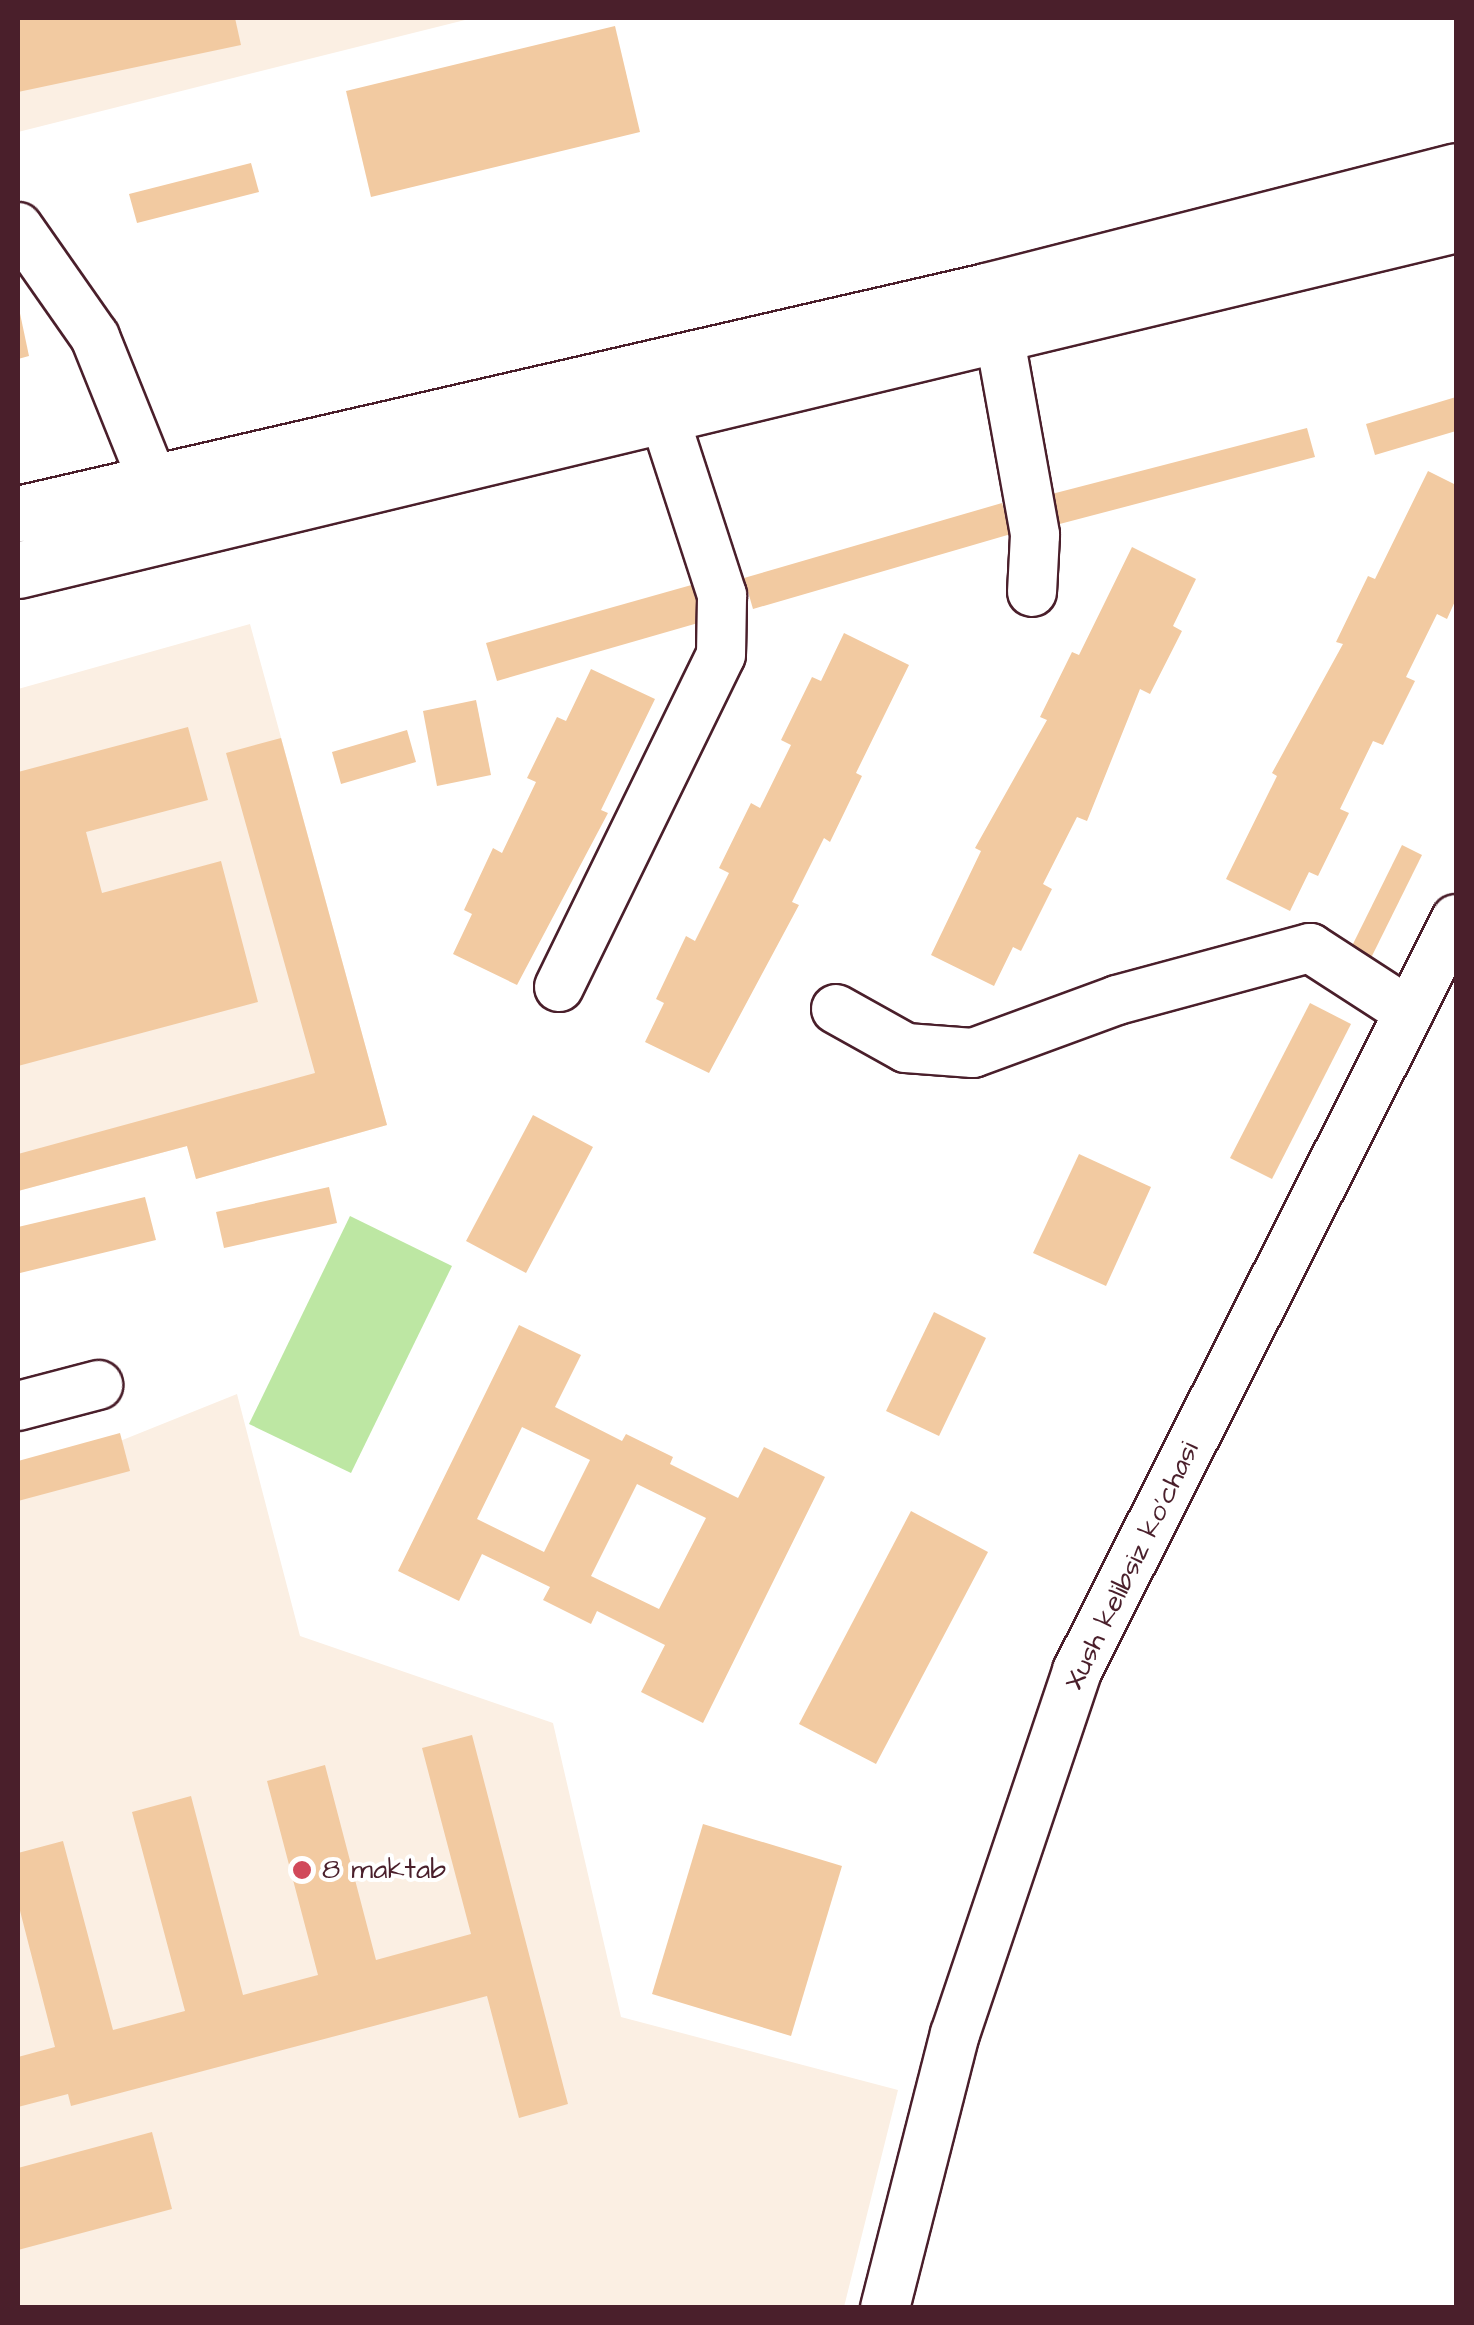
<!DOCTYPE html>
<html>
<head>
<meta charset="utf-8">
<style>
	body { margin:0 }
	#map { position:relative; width:1474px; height:2325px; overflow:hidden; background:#fff; font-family:"Architects Daughter",sans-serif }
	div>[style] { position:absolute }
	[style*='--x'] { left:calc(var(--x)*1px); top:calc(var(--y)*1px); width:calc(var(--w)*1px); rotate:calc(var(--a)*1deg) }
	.built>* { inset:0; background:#fbefe3 }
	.green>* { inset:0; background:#bde7a3 }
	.building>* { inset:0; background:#f2caa1 }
	.roads { filter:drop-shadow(2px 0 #4a1f2b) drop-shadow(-2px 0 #4a1f2b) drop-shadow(0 2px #4a1f2b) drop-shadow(0 -2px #4a1f2b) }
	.minor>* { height:48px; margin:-24px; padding:0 24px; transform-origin:24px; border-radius:24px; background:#fff }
	.highway>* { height:55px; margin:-27.5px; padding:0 27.5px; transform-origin:27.5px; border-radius:27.5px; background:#fff }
	.dots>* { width:28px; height:28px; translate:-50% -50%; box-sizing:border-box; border:5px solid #fff; border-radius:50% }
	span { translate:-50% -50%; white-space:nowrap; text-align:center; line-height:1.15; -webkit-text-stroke:8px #fff; paint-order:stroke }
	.street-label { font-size:28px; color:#4a1f2b }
	.poi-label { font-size:28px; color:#4a1f2b }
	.left { translate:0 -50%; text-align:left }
	.frame { position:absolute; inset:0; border:20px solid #4a1f2b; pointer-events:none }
</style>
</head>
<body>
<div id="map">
	<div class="built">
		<div style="clip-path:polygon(18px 18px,473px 18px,18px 132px)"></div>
		<div style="clip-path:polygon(250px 624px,387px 1125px,196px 1179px,187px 1146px,18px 1191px,18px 689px)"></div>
		<div style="clip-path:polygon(237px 1394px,300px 1636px,553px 1723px,621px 2017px,898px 2090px,844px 2307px,18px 2308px,18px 1482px)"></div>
	</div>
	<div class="green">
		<div style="clip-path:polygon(350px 1216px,452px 1266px,351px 1473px,249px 1424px)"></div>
	</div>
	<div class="building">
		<div style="clip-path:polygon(18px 18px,235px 18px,241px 45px,18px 92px)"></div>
		<div style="clip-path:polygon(615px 26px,640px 132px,371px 197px,346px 91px)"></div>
		<div style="clip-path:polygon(251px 163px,259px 192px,137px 223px,129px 194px)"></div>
		<div style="clip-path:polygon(18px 304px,29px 356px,18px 359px)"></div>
		<div style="clip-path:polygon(1456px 397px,1456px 431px,1375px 455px,1366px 424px)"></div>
		<div style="clip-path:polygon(1307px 428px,1315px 457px,1052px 526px,1044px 496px)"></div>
		<div style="clip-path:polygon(1428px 471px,1456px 485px,1456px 599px,1447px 619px,1437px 614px,1406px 677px,1415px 681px,1383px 745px,1373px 741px,1340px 809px,1349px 813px,1318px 876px,1309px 872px,1290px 911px,1226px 879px,1277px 776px,1272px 773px,1343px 644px,1336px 642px,1368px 576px,1375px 579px)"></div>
		<div style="clip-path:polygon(1002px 503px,1011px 534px,753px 609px,744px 578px)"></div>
		<div style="clip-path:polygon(1132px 547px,1196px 579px,1173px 626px,1182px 631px,1150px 694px,1140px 689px,1087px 821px,1077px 817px,1043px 884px,1052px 889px,1021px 951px,1013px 947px,994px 986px,931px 955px,981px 851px,975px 848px,1047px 720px,1040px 717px,1072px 652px,1079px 655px)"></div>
		<div style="clip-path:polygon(695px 584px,705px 621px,497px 681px,486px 643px)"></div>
		<div style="clip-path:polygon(844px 633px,909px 665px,856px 773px,862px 776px,830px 842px,824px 838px,792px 902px,799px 905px,709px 1073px,645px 1042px,664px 1003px,656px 999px,686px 936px,695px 941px,729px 873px,719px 868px,751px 803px,760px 808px,791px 745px,781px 740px,812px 677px,821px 681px)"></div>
		<div style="clip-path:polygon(591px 669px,655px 699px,601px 810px,608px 813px,517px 985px,453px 954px,472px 914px,464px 910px,493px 848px,502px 853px,536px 782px,527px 778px,557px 717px,566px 721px)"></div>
		<div style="clip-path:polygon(476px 700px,491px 775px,437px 786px,423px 711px)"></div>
		<div style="clip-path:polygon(188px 727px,208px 800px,86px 832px,102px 893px,221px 861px,258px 1002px,18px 1066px,18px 772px)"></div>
		<div style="clip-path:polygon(407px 730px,416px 762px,341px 784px,332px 752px)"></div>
		<div style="clip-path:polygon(281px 738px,387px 1125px,196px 1179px,187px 1146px,18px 1191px,18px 1154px,315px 1073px,226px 753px)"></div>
		<div style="clip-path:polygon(1402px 845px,1422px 855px,1369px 962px,1349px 952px)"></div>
		<div style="clip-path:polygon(1310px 1003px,1351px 1024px,1272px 1179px,1230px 1158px)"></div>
		<div style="clip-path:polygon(533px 1115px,593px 1147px,526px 1273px,466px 1241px)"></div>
		<div style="clip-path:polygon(1079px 1154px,1151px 1187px,1106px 1286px,1033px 1253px)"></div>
		<div style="clip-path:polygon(329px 1187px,337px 1223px,224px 1248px,216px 1212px)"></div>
		<div style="clip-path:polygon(145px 1197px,156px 1240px,20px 1273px,18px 1227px)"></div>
		<div style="clip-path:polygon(934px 1312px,986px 1338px,939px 1436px,886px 1411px)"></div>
		<div style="clip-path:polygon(evenodd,519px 1325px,581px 1355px,555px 1407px,622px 1441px,626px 1434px,673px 1457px,670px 1464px,738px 1498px,764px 1447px,825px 1477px,703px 1723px,641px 1692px,665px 1645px,597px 1611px,591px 1624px,543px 1600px,550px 1587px,482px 1554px,459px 1601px,398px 1571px,519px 1325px,522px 1427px,590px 1460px,544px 1552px,477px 1519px,522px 1427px,519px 1325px,637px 1484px,706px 1518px,659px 1609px,591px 1576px,637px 1484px)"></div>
		<div style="clip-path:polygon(120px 1433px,130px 1471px,18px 1501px,18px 1461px)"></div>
		<div style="clip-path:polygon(911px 1511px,988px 1552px,876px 1764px,799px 1724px)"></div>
		<div style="clip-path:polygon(472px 1735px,568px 2104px,519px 2118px,487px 1996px,71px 2106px,68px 2094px,18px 2107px,18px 2057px,55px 2047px,18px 1903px,18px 1853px,63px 1841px,113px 2030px,185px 2011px,132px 1812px,191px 1796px,243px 1995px,318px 1975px,267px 1781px,325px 1765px,376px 1960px,471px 1934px,422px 1748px)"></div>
		<div style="clip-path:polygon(703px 1824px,842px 1866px,791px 2036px,652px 1994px)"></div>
		<div style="clip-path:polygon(152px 2132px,172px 2209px,18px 2250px,18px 2168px)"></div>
	</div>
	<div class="roads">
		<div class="minor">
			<div style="--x:18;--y:227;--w:134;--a:55"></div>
			<div style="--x:95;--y:337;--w:155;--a:68.1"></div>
			<div style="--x:999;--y:334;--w:204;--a:79.8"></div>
			<div style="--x:1035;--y:535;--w:57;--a:93"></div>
			<div style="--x:559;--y:987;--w:369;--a:-64"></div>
			<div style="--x:721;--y:655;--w:60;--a:-89"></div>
			<div style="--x:722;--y:595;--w:191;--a:-108"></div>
			<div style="--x:836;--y:1009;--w:80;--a:29.1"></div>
			<div style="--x:906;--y:1048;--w:67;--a:4.3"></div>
			<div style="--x:973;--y:1053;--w:153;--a:-20.2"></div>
			<div style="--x:1117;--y:1000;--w:200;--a:-15.1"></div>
			<div style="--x:1310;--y:948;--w:118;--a:32.9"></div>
			<div style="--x:18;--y:1406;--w:83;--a:-14.7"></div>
			<div style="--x:885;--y:2308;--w:283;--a:-75.7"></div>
			<div style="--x:955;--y:2034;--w:383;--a:-71.4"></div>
			<div style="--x:1077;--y:1671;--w:842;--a:-63.25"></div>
		</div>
		<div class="highway">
			<div style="--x:18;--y:514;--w:993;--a:-12.97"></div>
			<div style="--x:986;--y:291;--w:485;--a:-14.3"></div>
			<div style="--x:18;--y:570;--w:1479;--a:-13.53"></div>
		</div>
	</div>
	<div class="dots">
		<div style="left:302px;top:1870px;background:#d1495b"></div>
	</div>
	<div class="street-label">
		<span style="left:1132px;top:1566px;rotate:-64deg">Xush kelibsiz ko'chasi</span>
	</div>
	<div class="poi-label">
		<span class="left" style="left:322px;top:1870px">8 maktab</span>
	</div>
	<div class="frame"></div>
</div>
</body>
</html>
